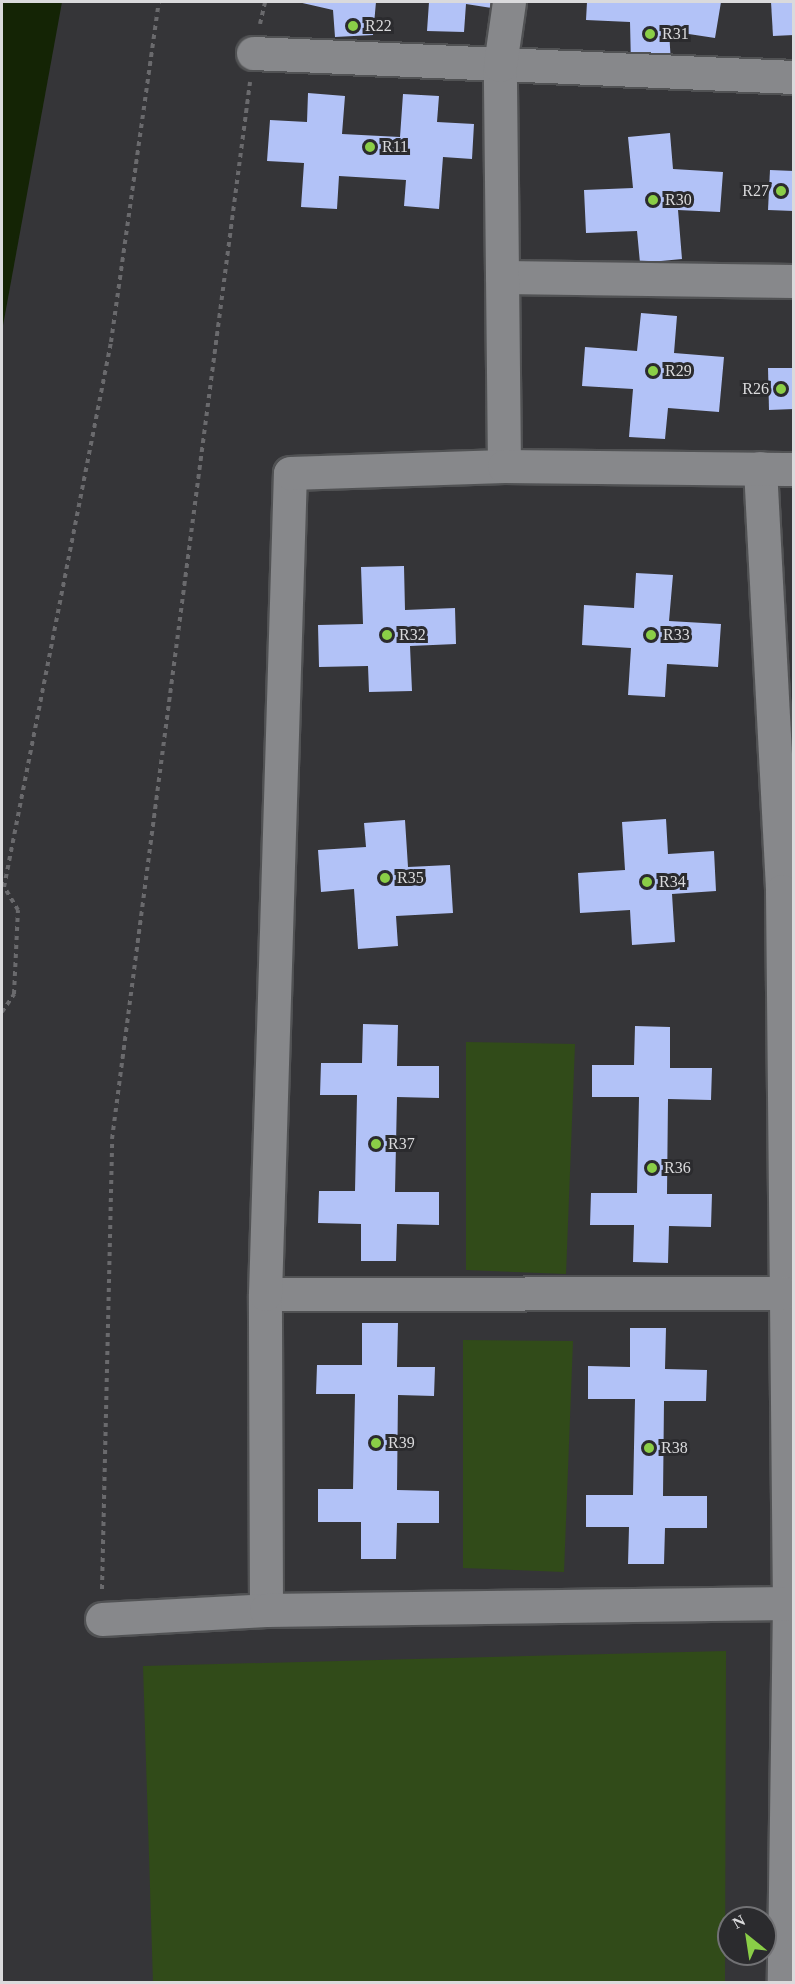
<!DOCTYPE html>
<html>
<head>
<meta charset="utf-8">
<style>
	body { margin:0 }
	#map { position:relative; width:795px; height:1984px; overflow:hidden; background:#353538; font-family:"Times New Roman",serif }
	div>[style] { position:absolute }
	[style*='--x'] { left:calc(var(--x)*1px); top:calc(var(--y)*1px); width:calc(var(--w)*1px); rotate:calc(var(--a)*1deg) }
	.green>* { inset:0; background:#314b19 }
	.water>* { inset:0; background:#142405 }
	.building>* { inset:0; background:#b2c2f7 }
	.path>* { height:4px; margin-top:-2px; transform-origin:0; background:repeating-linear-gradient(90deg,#6a6a6d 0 4.5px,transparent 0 9px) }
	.roads { filter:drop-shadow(2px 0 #515254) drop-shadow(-2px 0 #515254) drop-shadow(0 2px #515254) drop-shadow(0 -2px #515254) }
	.street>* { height:33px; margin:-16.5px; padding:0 16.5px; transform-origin:16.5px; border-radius:16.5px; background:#87888b }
	.dots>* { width:16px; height:16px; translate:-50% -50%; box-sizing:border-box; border:3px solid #2b2b2e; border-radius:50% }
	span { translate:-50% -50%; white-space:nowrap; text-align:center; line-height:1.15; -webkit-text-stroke:6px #2b2b2e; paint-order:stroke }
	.poi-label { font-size:16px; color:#dadadc }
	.left { translate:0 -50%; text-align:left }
	.right { translate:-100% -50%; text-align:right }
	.frame { position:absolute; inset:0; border:3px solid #dadadc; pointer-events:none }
	.north { position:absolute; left:717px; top:1906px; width:60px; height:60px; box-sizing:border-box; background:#2b2b2e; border:2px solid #717174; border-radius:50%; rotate:330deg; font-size:16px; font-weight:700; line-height:24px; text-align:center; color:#dadadc }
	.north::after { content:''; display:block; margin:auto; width:21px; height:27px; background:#8ace47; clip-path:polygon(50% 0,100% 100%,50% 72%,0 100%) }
</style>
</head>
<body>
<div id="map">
	<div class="green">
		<div style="clip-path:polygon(466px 1042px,575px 1044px,566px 1274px,466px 1270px)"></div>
		<div style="clip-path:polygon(463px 1340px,573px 1341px,564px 1572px,463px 1568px)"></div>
		<div style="clip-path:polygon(726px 1651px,725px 1982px,153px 1982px,143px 1666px)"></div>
	</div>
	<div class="water">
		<div style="clip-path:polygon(2px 2px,62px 2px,2px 331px)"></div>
	</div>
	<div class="building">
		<div style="clip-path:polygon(298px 2px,376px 2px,373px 35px,335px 37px,333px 10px)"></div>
		<div style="clip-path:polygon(429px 2px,500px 2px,498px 9px,466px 4px,464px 32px,427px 31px)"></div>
		<div style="clip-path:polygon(587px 2px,721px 2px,715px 38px,669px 31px,671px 63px,631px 65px,630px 22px,586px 20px)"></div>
		<div style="clip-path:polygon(771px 2px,794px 2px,794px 35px,773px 36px)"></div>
		<div style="clip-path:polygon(308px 93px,345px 96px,342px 134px,400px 137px,403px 94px,439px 96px,437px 122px,474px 124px,472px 159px,443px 157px,439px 209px,404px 206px,406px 180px,339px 176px,337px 209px,301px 207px,304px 163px,267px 161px,270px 120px,307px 122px)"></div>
		<div style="clip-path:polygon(670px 133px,673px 169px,723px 172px,720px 212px,678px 210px,682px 259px,640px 263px,637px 231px,586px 233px,584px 190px,633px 188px,628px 137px)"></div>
		<div style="clip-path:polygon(770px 170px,794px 171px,794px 211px,768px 210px)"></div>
		<div style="clip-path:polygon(641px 313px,677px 316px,674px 353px,724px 357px,719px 412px,668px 408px,665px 439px,629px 437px,633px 389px,582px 386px,585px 347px,637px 351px)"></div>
		<div style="clip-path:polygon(768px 368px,794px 368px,794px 409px,769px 410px)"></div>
		<div style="clip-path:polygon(404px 566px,405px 610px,455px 608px,456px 644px,410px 646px,412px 691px,369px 692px,368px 666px,319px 667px,318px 625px,363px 624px,361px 567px)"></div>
		<div style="clip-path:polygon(636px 573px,673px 575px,669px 621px,721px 624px,718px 667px,667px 664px,665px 697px,628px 695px,631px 648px,582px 645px,584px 605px,634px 608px)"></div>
		<div style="clip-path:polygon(666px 819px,668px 854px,714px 851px,716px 891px,672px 894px,675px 942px,632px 945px,630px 910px,580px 913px,578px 873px,625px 870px,622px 822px)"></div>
		<div style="clip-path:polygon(405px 820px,408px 867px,450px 865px,453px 913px,396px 916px,398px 946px,358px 949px,354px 889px,321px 892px,318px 850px,366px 847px,364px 823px)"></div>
		<div style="clip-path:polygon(363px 1024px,398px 1025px,397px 1066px,439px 1066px,439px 1098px,397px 1097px,395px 1192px,439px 1192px,439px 1225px,397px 1224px,396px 1261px,361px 1261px,361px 1224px,318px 1223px,319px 1191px,355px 1191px,357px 1095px,320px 1095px,321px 1063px,362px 1063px)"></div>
		<div style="clip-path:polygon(635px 1026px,670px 1027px,670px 1068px,712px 1068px,711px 1100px,668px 1099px,667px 1194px,712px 1194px,711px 1227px,669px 1226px,668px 1263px,633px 1262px,634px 1225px,590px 1225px,591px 1193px,637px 1193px,639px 1097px,592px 1097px,592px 1065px,634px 1065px)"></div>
		<div style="clip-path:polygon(362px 1323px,398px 1323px,397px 1367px,435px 1367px,434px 1396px,398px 1395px,397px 1490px,439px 1491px,439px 1523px,397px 1523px,396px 1559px,361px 1559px,361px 1522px,318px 1522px,318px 1489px,353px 1489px,355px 1394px,316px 1394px,317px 1365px,362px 1365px)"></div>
		<div style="clip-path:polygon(630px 1328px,666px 1328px,665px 1369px,707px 1370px,706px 1401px,664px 1401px,663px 1496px,707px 1496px,707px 1528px,665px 1528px,664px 1564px,628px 1564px,629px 1527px,586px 1527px,586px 1495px,633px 1495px,635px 1399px,588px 1399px,588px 1366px,630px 1367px)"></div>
	</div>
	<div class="path">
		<div style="--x:260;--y:24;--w:23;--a:-77"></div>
		<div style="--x:2;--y:1012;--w:22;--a:-56"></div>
		<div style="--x:14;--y:994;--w:84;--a:-87.3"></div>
		<div style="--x:18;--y:910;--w:27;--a:-121"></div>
		<div style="--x:4;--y:887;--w:555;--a:-78.89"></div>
		<div style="--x:111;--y:342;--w:343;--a:-82"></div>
		<div style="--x:102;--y:1589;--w:450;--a:-88.7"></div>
		<div style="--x:112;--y:1139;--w:1066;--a:-82.56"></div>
	</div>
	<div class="roads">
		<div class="street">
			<div style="--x:253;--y:53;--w:542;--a:2.54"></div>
			<div style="--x:502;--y:277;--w:292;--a:0.8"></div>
			<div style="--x:504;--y:466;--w:401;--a:-90.6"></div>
			<div style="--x:500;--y:65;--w:64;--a:-81.9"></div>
			<div style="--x:760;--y:468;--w:424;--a:87"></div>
			<div style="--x:782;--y:891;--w:712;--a:89.44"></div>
			<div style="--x:789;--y:1603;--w:379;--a:90.8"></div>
			<div style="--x:265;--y:1294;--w:517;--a:-0.11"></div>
			<div style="--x:266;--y:1610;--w:316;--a:-90.2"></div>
			<div style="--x:265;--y:1294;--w:821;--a:-88.26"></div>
			<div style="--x:290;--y:473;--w:214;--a:-1.9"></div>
			<div style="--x:504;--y:466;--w:290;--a:0.6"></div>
			<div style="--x:102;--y:1619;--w:164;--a:-3.1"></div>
			<div style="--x:266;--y:1610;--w:523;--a:-0.77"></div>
		</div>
	</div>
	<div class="dots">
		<div style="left:353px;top:26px;background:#8ace47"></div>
		<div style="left:650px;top:34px;background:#8ace47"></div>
		<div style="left:370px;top:147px;background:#8ace47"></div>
		<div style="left:781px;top:191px;background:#8ace47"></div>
		<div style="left:653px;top:200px;background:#8ace47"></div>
		<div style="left:653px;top:371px;background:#8ace47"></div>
		<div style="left:781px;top:389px;background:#8ace47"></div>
		<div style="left:387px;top:635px;background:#8ace47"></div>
		<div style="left:651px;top:635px;background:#8ace47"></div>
		<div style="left:385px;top:878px;background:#8ace47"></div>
		<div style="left:647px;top:882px;background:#8ace47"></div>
		<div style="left:376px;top:1144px;background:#8ace47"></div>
		<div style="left:652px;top:1168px;background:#8ace47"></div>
		<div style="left:376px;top:1443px;background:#8ace47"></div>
		<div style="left:649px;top:1448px;background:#8ace47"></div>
	</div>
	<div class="poi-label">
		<span class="left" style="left:365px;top:26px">R22</span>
		<span class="left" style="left:662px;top:34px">R31</span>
		<span class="left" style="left:382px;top:147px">R11</span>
		<span class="right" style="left:769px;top:191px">R27</span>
		<span class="left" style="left:665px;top:200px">R30</span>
		<span class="left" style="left:665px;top:371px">R29</span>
		<span class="right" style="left:769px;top:389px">R26</span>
		<span class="left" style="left:399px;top:635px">R32</span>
		<span class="left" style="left:663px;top:635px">R33</span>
		<span class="left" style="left:397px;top:878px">R35</span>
		<span class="left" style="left:659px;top:882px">R34</span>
		<span class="left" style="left:388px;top:1144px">R37</span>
		<span class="left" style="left:664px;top:1168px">R36</span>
		<span class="left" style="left:388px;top:1443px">R39</span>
		<span class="left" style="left:661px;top:1448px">R38</span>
	</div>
	<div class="frame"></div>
	<div class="north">N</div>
</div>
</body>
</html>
